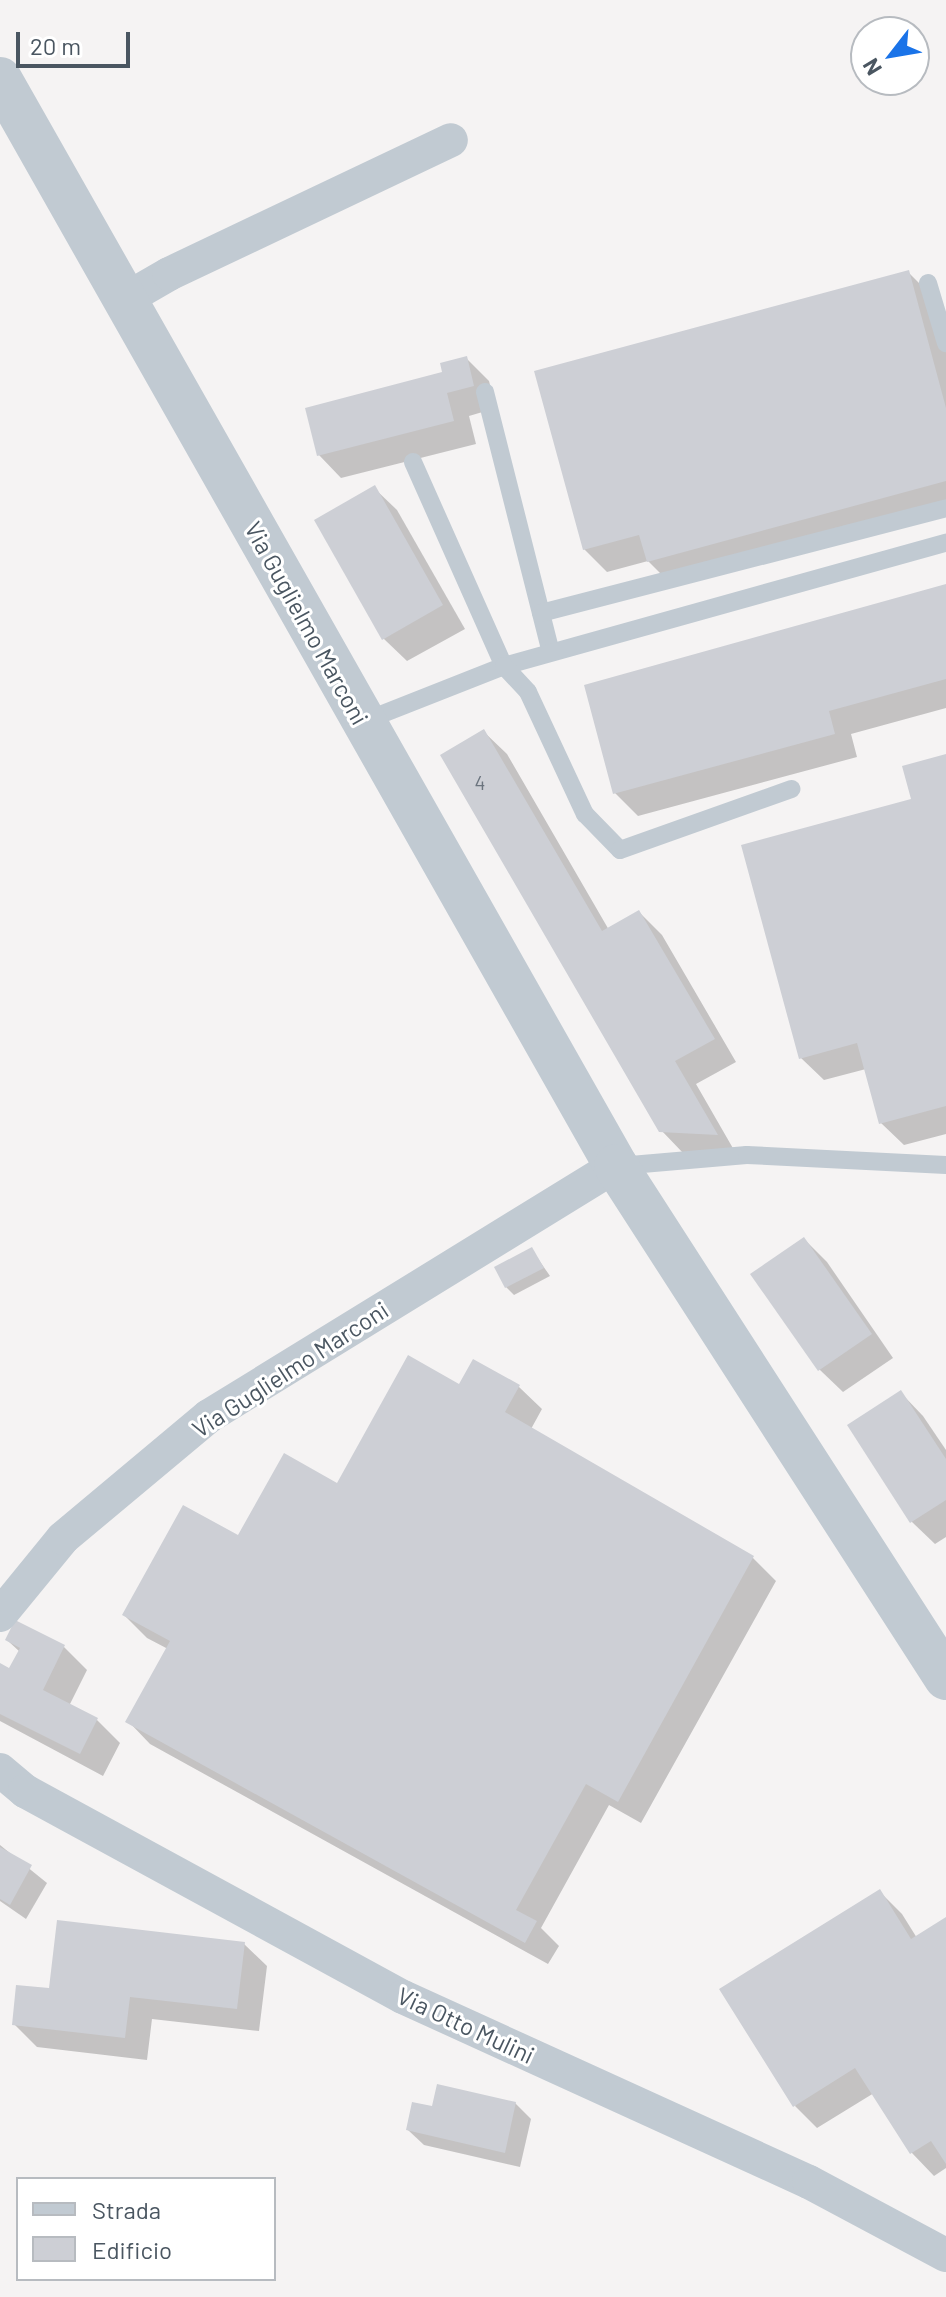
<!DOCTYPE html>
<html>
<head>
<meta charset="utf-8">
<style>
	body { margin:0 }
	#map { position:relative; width:946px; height:2297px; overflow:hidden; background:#f5f3f3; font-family:Barlow,sans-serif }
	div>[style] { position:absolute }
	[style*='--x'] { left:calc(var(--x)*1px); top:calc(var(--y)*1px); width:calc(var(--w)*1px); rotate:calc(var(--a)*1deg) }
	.shadow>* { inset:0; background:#0003 }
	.building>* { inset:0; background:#cdcfd5 }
	.service>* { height:18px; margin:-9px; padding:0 9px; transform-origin:9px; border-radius:9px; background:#c1cad2 }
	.minor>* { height:34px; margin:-17px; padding:0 17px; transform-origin:17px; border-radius:17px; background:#c1cad2 }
	.tertiary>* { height:44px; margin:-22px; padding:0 22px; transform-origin:22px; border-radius:22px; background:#c1cad2 }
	span { translate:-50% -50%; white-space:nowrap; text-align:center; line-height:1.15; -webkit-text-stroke:6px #fff; paint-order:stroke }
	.number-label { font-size:20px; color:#6b747e }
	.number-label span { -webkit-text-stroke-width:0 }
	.street-label { font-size:24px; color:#4a5661 }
	.legend { position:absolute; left:16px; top:2177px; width:260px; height:104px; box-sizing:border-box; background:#fff; border:2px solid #b7bbc0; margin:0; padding:10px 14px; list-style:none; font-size:24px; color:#4a5661 }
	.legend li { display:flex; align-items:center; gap:16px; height:40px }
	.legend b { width:40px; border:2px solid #b7bbc0 }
	.north { position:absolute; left:850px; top:16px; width:80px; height:80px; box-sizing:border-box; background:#fff; border:2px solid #b7bbc0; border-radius:50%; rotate:239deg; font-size:22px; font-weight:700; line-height:32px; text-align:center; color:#4a5661 }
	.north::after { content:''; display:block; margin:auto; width:28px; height:36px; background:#1a73e8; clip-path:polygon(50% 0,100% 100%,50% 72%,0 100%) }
	.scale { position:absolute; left:16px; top:32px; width:114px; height:36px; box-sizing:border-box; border:4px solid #4a5661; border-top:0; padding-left:10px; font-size:24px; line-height:28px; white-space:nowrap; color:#4a5661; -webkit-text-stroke:6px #fff; paint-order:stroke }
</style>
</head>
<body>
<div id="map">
	<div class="shadow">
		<div style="clip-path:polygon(908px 272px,931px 295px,946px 350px,946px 510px,671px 584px,648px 561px,607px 572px,584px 549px)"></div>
		<div style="clip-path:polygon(466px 358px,489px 381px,496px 408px,469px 416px,476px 444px,341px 478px,319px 455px)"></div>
		<div style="clip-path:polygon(374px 488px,397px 510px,465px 629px,407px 661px,384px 639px)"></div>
		<div style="clip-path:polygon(946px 586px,946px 708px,851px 734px,857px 757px,638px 816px,615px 793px)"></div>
		<div style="clip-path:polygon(484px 732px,507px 754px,609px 930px,639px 912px,662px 935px,736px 1062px,696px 1084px,738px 1157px,684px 1154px,661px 1130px)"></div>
		<div style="clip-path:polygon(946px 756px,946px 1134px,904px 1145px,881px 1123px,866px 1069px,824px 1080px,801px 1058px,913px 801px)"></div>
		<div style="clip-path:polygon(804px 1239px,827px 1262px,893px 1358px,843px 1392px,820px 1370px,753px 1274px)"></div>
		<div style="clip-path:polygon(532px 1250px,550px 1276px,514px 1295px,506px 1287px)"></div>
		<div style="clip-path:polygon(460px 1386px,519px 1387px,542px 1409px,531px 1429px,753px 1558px,776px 1581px,641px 1823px,609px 1805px,541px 1928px,559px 1946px,548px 1964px,150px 1744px,128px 1721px,168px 1649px,147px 1638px,124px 1615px,239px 1538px,338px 1486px)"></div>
		<div style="clip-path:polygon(901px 1393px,923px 1416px,946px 1450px,946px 1537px,935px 1544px,912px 1522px)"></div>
		<div style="clip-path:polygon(7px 1640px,64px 1647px,87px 1670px,69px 1706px,97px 1720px,120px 1743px,103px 1776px,0 1721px,0 1668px,10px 1671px,20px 1652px)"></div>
		<div style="clip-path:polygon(0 1845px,47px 1883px,26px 1919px,0 1901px)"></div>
		<div style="clip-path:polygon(879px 1891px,902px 1914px,917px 1938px,946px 1920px,946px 2168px,934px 2176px,912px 2153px,874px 2093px,817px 2128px,795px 2106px)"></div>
		<div style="clip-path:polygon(244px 1944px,267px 1966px,259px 2031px,152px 2019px,147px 2060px,37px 2047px,14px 2024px,51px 1991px)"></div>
		<div style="clip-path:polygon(515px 2103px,531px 2119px,520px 2167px,424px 2145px,408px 2130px,434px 2108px)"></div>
	</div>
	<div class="building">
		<div style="clip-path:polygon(909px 270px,946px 408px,946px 481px,647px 562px,639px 535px,583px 550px,534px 371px)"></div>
		<div style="clip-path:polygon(467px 356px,474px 386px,447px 393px,454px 421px,317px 456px,305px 408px,442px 372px,440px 363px)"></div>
		<div style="clip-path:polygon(375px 485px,443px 605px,382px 640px,314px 520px)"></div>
		<div style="clip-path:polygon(946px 584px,946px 679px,829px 711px,835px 734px,613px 794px,584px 685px)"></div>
		<div style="clip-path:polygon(484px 729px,602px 931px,639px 910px,715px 1039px,675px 1061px,718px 1135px,659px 1132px,440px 755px)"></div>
		<div style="clip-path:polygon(946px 754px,946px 1106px,879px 1124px,857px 1043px,799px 1059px,741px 845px,911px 799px,902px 766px)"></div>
		<div style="clip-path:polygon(804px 1237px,872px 1334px,818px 1371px,750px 1274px)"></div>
		<div style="clip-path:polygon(532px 1247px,544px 1268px,505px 1288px,494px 1267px)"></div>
		<div style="clip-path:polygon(408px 1355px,459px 1384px,473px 1359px,520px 1385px,505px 1412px,754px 1556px,618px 1802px,586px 1784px,516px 1910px,537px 1921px,525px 1943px,125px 1722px,170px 1641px,122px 1615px,183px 1505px,238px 1535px,284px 1453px,337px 1483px)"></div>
		<div style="clip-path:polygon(901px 1390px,946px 1459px,946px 1500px,910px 1523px,847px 1425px)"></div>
		<div style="clip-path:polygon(15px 1620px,65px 1645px,43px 1690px,98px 1718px,80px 1754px,0 1714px,0 1663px,9px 1668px,20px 1648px,5px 1640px)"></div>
		<div style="clip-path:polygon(0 1847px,32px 1865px,10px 1905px,0 1899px)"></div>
		<div style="clip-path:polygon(880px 1889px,911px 1939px,946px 1917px,946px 2164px,931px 2141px,910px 2154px,855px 2068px,793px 2107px,719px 1989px)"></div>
		<div style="clip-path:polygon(57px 1920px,245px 1942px,237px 2009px,130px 1997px,125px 2038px,12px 2025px,16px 1985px,49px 1988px)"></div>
		<div style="clip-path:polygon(437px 2084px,516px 2102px,505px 2153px,406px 2130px,412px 2102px,432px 2106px)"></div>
	</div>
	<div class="service">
		<div style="--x:928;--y:283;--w:63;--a:73.3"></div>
		<div style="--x:485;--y:392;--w:268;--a:75.8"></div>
		<div style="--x:413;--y:462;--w:223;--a:66"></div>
		<div style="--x:504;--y:666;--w:459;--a:-15.6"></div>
		<div style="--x:541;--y:613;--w:418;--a:-14.5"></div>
		<div style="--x:362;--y:722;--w:153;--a:-21.5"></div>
		<div style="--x:504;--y:666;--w:35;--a:47"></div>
		<div style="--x:528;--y:692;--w:135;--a:65"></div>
		<div style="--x:585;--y:814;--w:50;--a:45.8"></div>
		<div style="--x:620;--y:850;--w:182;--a:-19.6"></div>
		<div style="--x:619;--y:1166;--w:128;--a:-4.9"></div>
		<div style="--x:747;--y:1155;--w:199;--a:2.9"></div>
	</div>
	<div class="minor">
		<div style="--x:124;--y:300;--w:52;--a:-30"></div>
		<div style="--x:169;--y:274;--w:312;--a:-25.4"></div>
		<div style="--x:0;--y:1615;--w:99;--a:-50.7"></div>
		<div style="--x:63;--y:1538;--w:190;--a:-39.9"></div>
		<div style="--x:209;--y:1416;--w:478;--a:-31.6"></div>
		<div style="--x:0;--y:1770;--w:33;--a:40"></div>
		<div style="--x:25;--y:1791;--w:430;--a:28.6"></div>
		<div style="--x:403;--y:1997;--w:446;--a:24.5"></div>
		<div style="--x:809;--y:2182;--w:155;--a:28.1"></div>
	</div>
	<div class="tertiary">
		<div style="--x:0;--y:79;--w:1249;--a:60.46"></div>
		<div style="--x:616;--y:1166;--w:609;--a:57.2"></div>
	</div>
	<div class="number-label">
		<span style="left:480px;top:782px">4</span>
	</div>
	<div class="street-label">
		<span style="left:307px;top:623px;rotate:61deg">Via Guglielmo Marconi</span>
		<span style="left:290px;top:1369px;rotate:-33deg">Via Guglielmo Marconi</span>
		<span style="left:466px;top:2025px;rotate:25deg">Via Otto Mulini</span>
	</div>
	<ul class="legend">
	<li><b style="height:10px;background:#c1cad2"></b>Strada</li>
	<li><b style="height:22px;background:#cdcfd5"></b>Edificio</li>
	</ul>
	<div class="north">N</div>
	<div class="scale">20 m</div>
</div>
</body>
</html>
